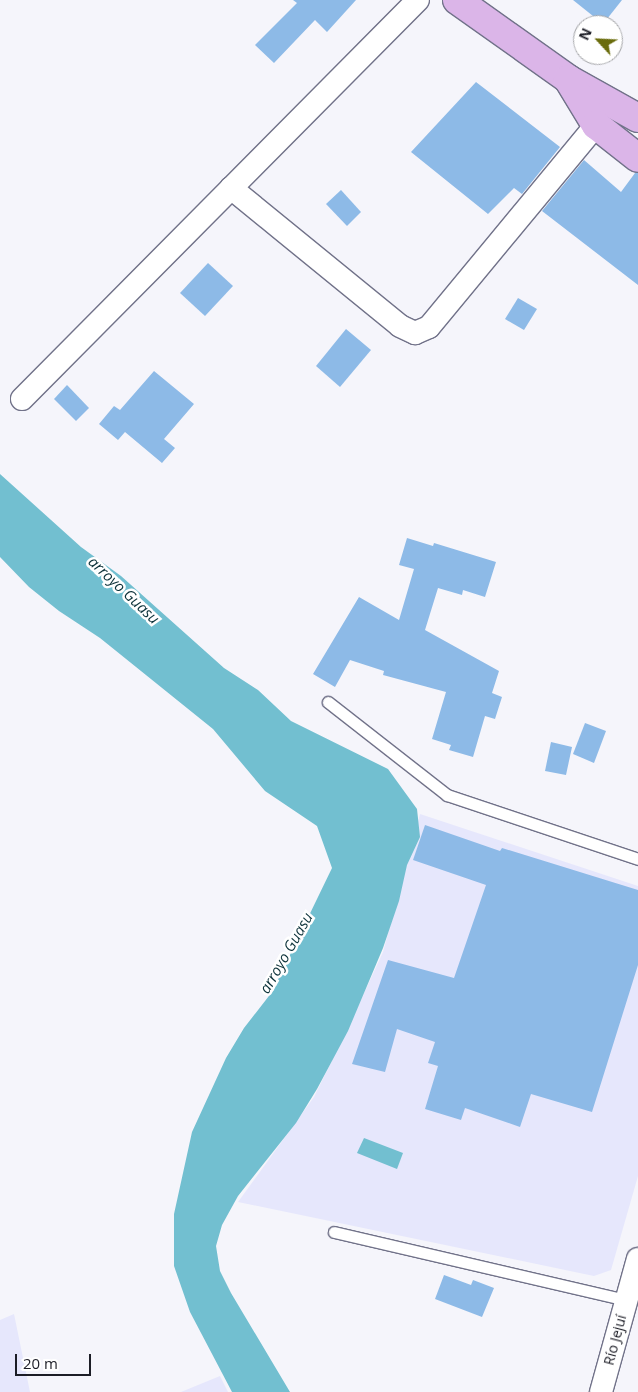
<!DOCTYPE html>
<html>
<head>
<meta charset="utf-8">
<style>
	body { margin:0 }
	#map { position:relative; width:638px; height:1392px; overflow:hidden; background:#f5f5fb; font-family:"Open Sans",sans-serif }
	div>[style] { position:absolute }
	[style*='--x'] { left:calc(var(--x)*1px); top:calc(var(--y)*1px); width:calc(var(--w)*1px); rotate:calc(var(--a)*1deg) }
	.built>* { inset:0; background:#e6e7fc }
	.water>* { inset:0; background:#72bfd0 }
	.building>* { inset:0; background:#8dbae7 }
	.roads { filter:drop-shadow(1px 0 #717289) drop-shadow(-1px 0 #717289) drop-shadow(0 1px #717289) drop-shadow(0 -1px #717289) }
	.service>* { height:11px; margin:-5.5px; padding:0 5.5px; transform-origin:5.5px; border-radius:5.5px; background:#fff }
	.minor>* { height:22px; margin:-11px; padding:0 11px; transform-origin:11px; border-radius:11px; background:#fff }
	.primary>* { height:28px; margin:-14px; padding:0 14px; transform-origin:14px; border-radius:14px; background:#dbb5e8 }
	span { translate:-50% -50%; white-space:nowrap; text-align:center; line-height:1.15; -webkit-text-stroke:5px #fff; paint-order:stroke }
	.street-label { font-size:14px; color:#1c1d26 }
	.water-label { font-size:15px; color:#0b3139; font-style:italic }
	.north { position:absolute; left:573px; top:15px; width:50px; height:50px; box-sizing:border-box; background:#fff; border:1px solid #a4a5a8; border-radius:50%; rotate:295deg; font-size:14px; font-weight:700; line-height:20px; text-align:center; color:#1c1d26 }
	.north::after { content:''; display:block; margin:auto; width:18px; height:22px; background:#6a6c0c; clip-path:polygon(50% 0,100% 100%,50% 72%,0 100%) }
	.scale { position:absolute; left:15px; top:1354px; width:76px; height:22px; box-sizing:border-box; border:2px solid #1c1d26; border-top:0; padding-left:6px; font-size:15px; line-height:18px; white-space:nowrap; color:#1c1d26; -webkit-text-stroke:4px #fff; paint-order:stroke }
</style>
</head>
<body>
<div id="map">
	<div class="built">
		<div style="clip-path:polygon(420px 814px,638px 886px,638px 1176px,611px 1270px,594px 1276px,238px 1202px,314px 1097px,347px 1030px,383px 952px)"></div>
		<div style="clip-path:polygon(14px 1314px,30px 1392px,0 1392px,0 1320px)"></div>
		<div style="clip-path:polygon(220px 1376px,228px 1392px,181px 1392px)"></div>
	</div>
	<div class="water">
		<div style="clip-path:polygon(0 474px,81px 547px,121px 576px,224px 668px,258px 690px,291px 721px,388px 769px,417px 809px,420px 837px,407px 865px,399px 901px,383px 948px,348px 1031px,317px 1089px,296px 1123px,238px 1196px,222px 1225px,216px 1246px,220px 1271px,231px 1293px,290px 1392px,232px 1392px,190px 1312px,174px 1266px,174px 1214px,192px 1132px,226px 1058px,244px 1028px,272px 992px,332px 868px,317px 826px,265px 791px,213px 729px,100px 638px,59px 611px,29px 587px,0 557px)"></div>
		<div style="clip-path:polygon(364px 1138px,403px 1153px,397px 1169px,357px 1153px)"></div>
	</div>
	<div class="building">
		<div style="clip-path:polygon(293px 0,356px 0,327px 32px,315px 20px,274px 63px,255px 45px,297px 3px)"></div>
		<div style="clip-path:polygon(573px 0,622px 0,603px 24px)"></div>
		<div style="clip-path:polygon(476px 82px,560px 147px,522px 194px,514px 188px,488px 214px,411px 152px)"></div>
		<div style="clip-path:polygon(584px 160px,621px 192px,635px 173px,638px 173px,638px 285px,542px 211px)"></div>
		<div style="clip-path:polygon(341px 190px,361px 212px,347px 226px,326px 204px)"></div>
		<div style="clip-path:polygon(208px 263px,233px 286px,205px 316px,180px 293px)"></div>
		<div style="clip-path:polygon(518px 298px,537px 309px,524px 330px,505px 319px)"></div>
		<div style="clip-path:polygon(346px 329px,371px 350px,340px 387px,316px 366px)"></div>
		<div style="clip-path:polygon(154px 371px,194px 404px,164px 439px,175px 448px,162px 463px,125px 432px,118px 440px,99px 424px,114px 406px,120px 410px)"></div>
		<div style="clip-path:polygon(67px 385px,89px 408px,76px 421px,54px 399px)"></div>
		<div style="clip-path:polygon(407px 538px,433px 546px,434px 543px,496px 562px,485px 597px,463px 590px,462px 595px,438px 588px,425px 630px,499px 671px,492px 693px,502px 697px,495px 719px,485px 716px,473px 757px,449px 750px,451px 745px,432px 739px,446px 692px,383px 675px,384px 671px,350px 660px,335px 687px,313px 674px,359px 597px,399px 620px,414px 569px,399px 565px)"></div>
		<div style="clip-path:polygon(585px 723px,606px 731px,594px 763px,573px 754px)"></div>
		<div style="clip-path:polygon(551px 742px,572px 747px,566px 775px,545px 771px)"></div>
		<div style="clip-path:polygon(425px 825px,500px 851px,502px 848px,638px 890px,638px 965px,592px 1112px,531px 1094px,520px 1127px,465px 1108px,461px 1120px,425px 1109px,438px 1066px,428px 1063px,435px 1042px,397px 1029px,385px 1072px,352px 1064px,388px 960px,454px 978px,486px 885px,413px 860px)"></div>
		<div style="clip-path:polygon(444px 1275px,471px 1285px,473px 1280px,494px 1288px,482px 1317px,435px 1299px)"></div>
	</div>
	<div class="roads">
		<div class="service">
			<div style="--x:328;--y:702;--w:151;--a:38"></div>
			<div style="--x:447;--y:795;--w:201;--a:18.5"></div>
			<div style="--x:334;--y:1232;--w:300;--a:13.1"></div>
		</div>
		<div class="minor">
			<div style="--x:231;--y:188;--w:218;--a:39.2"></div>
			<div style="--x:400;--y:326;--w:17;--a:25"></div>
			<div style="--x:415;--y:333;--w:15;--a:-23"></div>
			<div style="--x:429;--y:327;--w:262;--a:-50.4"></div>
			<div style="--x:22;--y:399;--w:562;--a:-45.22"></div>
			<div style="--x:601;--y:1392;--w:138;--a:-74.5"></div>
		</div>
		<div class="primary">
			<div style="--x:457;--y:0;--w:136;--a:35.4"></div>
			<div style="--x:568;--y:79;--w:80;--a:29.1"></div>
			<div style="--x:568;--y:79;--w:54;--a:58.7"></div>
			<div style="--x:596;--y:125;--w:53;--a:38.2"></div>
		</div>
	</div>
	<div class="street-label">
		<span style="left:615px;top:1340px;rotate:-75deg">Río Jejuí</span>
	</div>
	<div class="water-label">
		<span style="left:124px;top:590px;rotate:43deg">arroyo Guasu</span>
		<span style="left:286px;top:953px;rotate:-60deg">arroyo Guasu</span>
	</div>
	<div class="north">N</div>
	<div class="scale">20 m</div>
</div>
</body>
</html>
